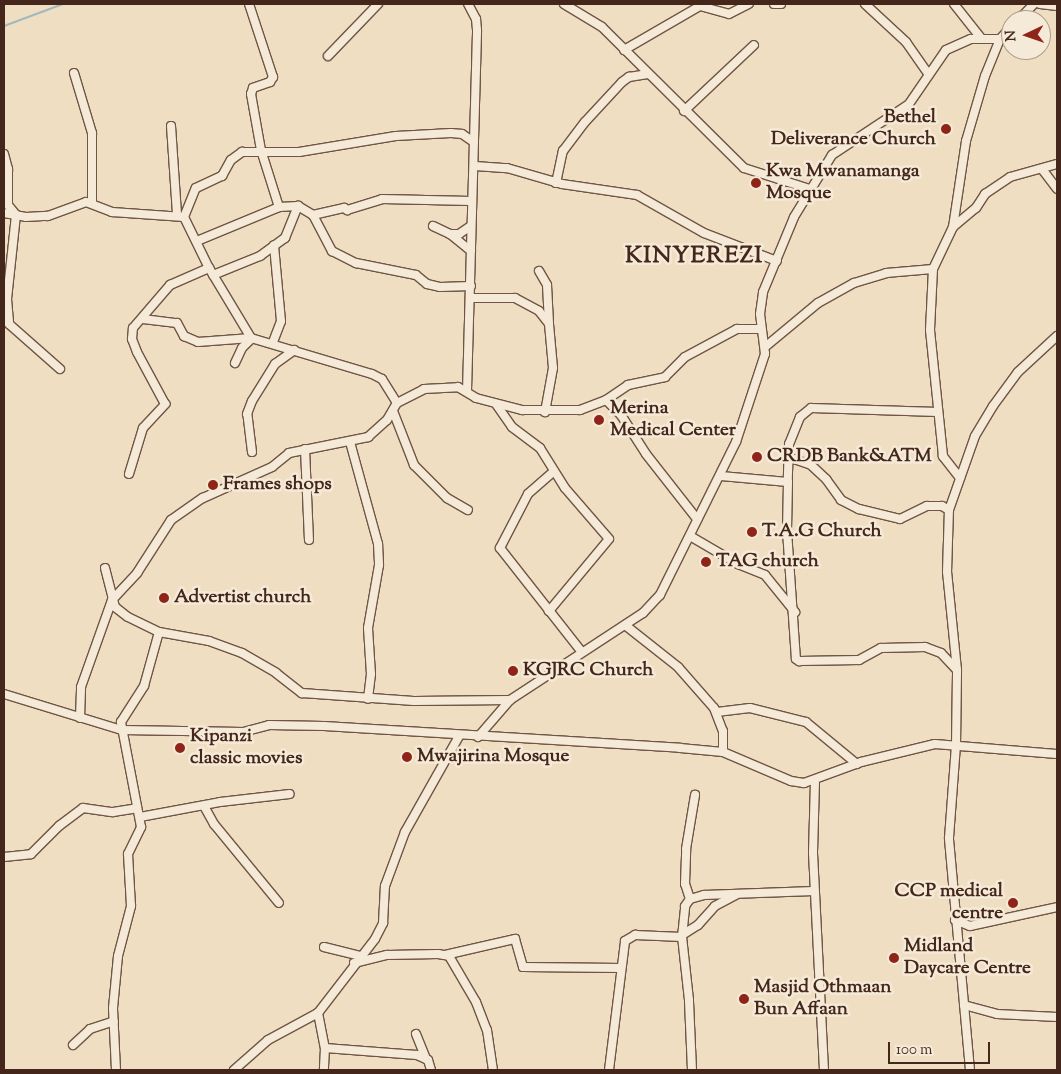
<!DOCTYPE html>
<html>
<head>
<meta charset="utf-8">
<style>
	body { margin:0 }
	#map { position:relative; width:1061px; height:1074px; overflow:hidden; background:#f0dec3; font-family:"Sorts Mill Goudy",serif }
	div>[style] { position:absolute }
	[style*='--x'] { left:calc(var(--x)*1px); top:calc(var(--y)*1px); width:calc(var(--w)*1px); rotate:calc(var(--a)*1deg) }
	.stream>* { height:2px; margin:-1px; padding:0 1px; transform-origin:1px; border-radius:1px; background:#9fb9be }
	.roads { filter:drop-shadow(1px 0 #6f5544) drop-shadow(-1px 0 #6f5544) drop-shadow(0 1px #6f5544) drop-shadow(0 -1px #6f5544) }
	.minor>* { height:8px; margin:-4px; padding:0 4px; transform-origin:4px; border-radius:4px; background:#f5ead8 }
	.dots>* { width:14px; height:14px; translate:-50% -50%; box-sizing:border-box; border:2px solid #f5ead8; border-radius:50% }
	span { translate:-50% -50%; white-space:nowrap; text-align:center; line-height:1.15; -webkit-text-stroke:5px #f5ead8; paint-order:stroke }
	.poi-label { font-size:19px; color:#44271a; font-weight:700 }
	.right { translate:-100% -50%; text-align:right }
	.left { translate:0 -50%; text-align:left }
	.district-label { font-size:24px; color:#44271a; font-weight:700; letter-spacing:1px }
	.frame { position:absolute; inset:0; border:5px solid #44271a; pointer-events:none }
	.north { position:absolute; left:1001px; top:10px; width:50px; height:50px; box-sizing:border-box; background:#f5ead8; border:1px solid #ae9c8c; border-radius:50%; rotate:267deg; font-size:14px; font-weight:700; line-height:20px; text-align:center; color:#44271a }
	.north::after { content:''; display:block; margin:auto; width:18px; height:22px; background:#8f2418; clip-path:polygon(50% 0,100% 100%,50% 72%,0 100%) }
	.scale { position:absolute; left:888px; top:1042px; width:102px; height:22px; box-sizing:border-box; border:2px solid #44271a; border-top:0; padding-left:6px; font-size:15px; line-height:18px; white-space:nowrap; color:#44271a; -webkit-text-stroke:4px #f5ead8; paint-order:stroke }
</style>
</head>
<body>
<div id="map">
	<div class="stream">
		<div style="--x:4;--y:26;--w:63;--a:-20.4"></div>
	</div>
	<div class="roads">
		<div class="minor">
			<div style="--x:249;--y:4;--w:77;--a:71.8"></div>
			<div style="--x:273;--y:77;--w:6;--a:121"></div>
			<div style="--x:270;--y:82;--w:18;--a:161"></div>
			<div style="--x:253;--y:88;--w:6;--a:108"></div>
			<div style="--x:251;--y:94;--w:57;--a:79.9"></div>
			<div style="--x:261;--y:150;--w:60;--a:72.5"></div>
			<div style="--x:564;--y:4;--w:44;--a:31.2"></div>
			<div style="--x:602;--y:27;--w:200;--a:44.8"></div>
			<div style="--x:744;--y:168;--w:69;--a:17.7"></div>
			<div style="--x:774;--y:4;--w:7;--a:0"></div>
			<div style="--x:865;--y:4;--w:56;--a:42.8"></div>
			<div style="--x:906;--y:42;--w:39;--a:55"></div>
			<div style="--x:954;--y:4;--w:43;--a:51.5"></div>
			<div style="--x:1040;--y:4;--w:17;--a:7"></div>
			<div style="--x:1018;--y:20;--w:23;--a:-45"></div>
			<div style="--x:624;--y:50;--w:88;--a:-30.1"></div>
			<div style="--x:700;--y:6;--w:30;--a:15"></div>
			<div style="--x:729;--y:14;--w:22;--a:-27"></div>
			<div style="--x:328;--y:56;--w:72;--a:-46.1"></div>
			<div style="--x:74;--y:73;--w:63;--a:73.3"></div>
			<div style="--x:92;--y:133;--w:70;--a:90"></div>
			<div style="--x:684;--y:111;--w:96;--a:-43.3"></div>
			<div style="--x:171;--y:126;--w:89;--a:86.1"></div>
			<div style="--x:4;--y:154;--w:16;--a:75"></div>
			<div style="--x:8;--y:169;--w:36;--a:90"></div>
			<div style="--x:8;--y:205;--w:13;--a:51"></div>
			<div style="--x:16;--y:215;--w:84;--a:96.1"></div>
			<div style="--x:7;--y:299;--w:25;--a:85"></div>
			<div style="--x:9;--y:324;--w:68;--a:41.4"></div>
			<div style="--x:475;--y:166;--w:32;--a:4"></div>
			<div style="--x:507;--y:168;--w:57;--a:16.2"></div>
			<div style="--x:562;--y:184;--w:76;--a:8.3"></div>
			<div style="--x:637;--y:195;--w:77;--a:29.6"></div>
			<div style="--x:704;--y:233;--w:78;--a:21"></div>
			<div style="--x:1042;--y:169;--w:25;--a:53"></div>
			<div style="--x:556;--y:183;--w:33;--a:-78"></div>
			<div style="--x:563;--y:151;--w:36;--a:-53"></div>
			<div style="--x:585;--y:122;--w:54;--a:-47.2"></div>
			<div style="--x:622;--y:82;--w:9;--a:-36"></div>
			<div style="--x:629;--y:77;--w:19;--a:-9"></div>
			<div style="--x:4;--y:213;--w:22;--a:10"></div>
			<div style="--x:26;--y:217;--w:22;--a:-3"></div>
			<div style="--x:48;--y:216;--w:40;--a:-20.2"></div>
			<div style="--x:86;--y:202;--w:28;--a:21"></div>
			<div style="--x:112;--y:212;--w:72;--a:4"></div>
			<div style="--x:184;--y:217;--w:57;--a:63.9"></div>
			<div style="--x:209;--y:268;--w:82;--a:59"></div>
			<div style="--x:251;--y:338;--w:126;--a:16.6"></div>
			<div style="--x:372;--y:374;--w:11;--a:27"></div>
			<div style="--x:382;--y:379;--w:28;--a:58"></div>
			<div style="--x:313;--y:215;--w:32;--a:-13"></div>
			<div style="--x:344;--y:208;--w:4;--a:34"></div>
			<div style="--x:347;--y:210;--w:37;--a:-17"></div>
			<div style="--x:382;--y:199;--w:89;--a:1.3"></div>
			<div style="--x:184;--y:217;--w:31;--a:-68"></div>
			<div style="--x:196;--y:188;--w:29;--a:-25"></div>
			<div style="--x:222;--y:176;--w:18;--a:-61"></div>
			<div style="--x:231;--y:160;--w:14;--a:-36"></div>
			<div style="--x:242;--y:152;--w:57;--a:0"></div>
			<div style="--x:299;--y:152;--w:98;--a:-9.4"></div>
			<div style="--x:396;--y:136;--w:55;--a:-3.1"></div>
			<div style="--x:451;--y:133;--w:11;--a:5"></div>
			<div style="--x:462;--y:134;--w:14;--a:34"></div>
			<div style="--x:433;--y:226;--w:19;--a:25"></div>
			<div style="--x:450;--y:234;--w:27;--a:39"></div>
			<div style="--x:953;--y:227;--w:30;--a:-40"></div>
			<div style="--x:976;--y:208;--w:17;--a:-57"></div>
			<div style="--x:985;--y:194;--w:30;--a:-34"></div>
			<div style="--x:1010;--y:177;--w:49;--a:-15.5"></div>
			<div style="--x:450;--y:234;--w:9;--a:0"></div>
			<div style="--x:459;--y:234;--w:14;--a:-34"></div>
			<div style="--x:197;--y:241;--w:89;--a:-22.5"></div>
			<div style="--x:279;--y:207;--w:19;--a:-3"></div>
			<div style="--x:298;--y:206;--w:17;--a:31"></div>
			<div style="--x:313;--y:215;--w:41;--a:62.2"></div>
			<div style="--x:332;--y:251;--w:27;--a:27"></div>
			<div style="--x:356;--y:263;--w:61;--a:11.3"></div>
			<div style="--x:416;--y:275;--w:14;--a:39"></div>
			<div style="--x:427;--y:284;--w:13;--a:13"></div>
			<div style="--x:440;--y:287;--w:31;--a:-2"></div>
			<div style="--x:539;--y:271;--w:16;--a:60"></div>
			<div style="--x:547;--y:285;--w:37;--a:87"></div>
			<div style="--x:213;--y:275;--w:51;--a:-22"></div>
			<div style="--x:260;--y:256;--w:31;--a:-36"></div>
			<div style="--x:285;--y:238;--w:35;--a:-68"></div>
			<div style="--x:471;--y:298;--w:44;--a:0"></div>
			<div style="--x:515;--y:298;--w:27;--a:28"></div>
			<div style="--x:539;--y:311;--w:16;--a:52"></div>
			<div style="--x:549;--y:324;--w:44;--a:84.8"></div>
			<div style="--x:553;--y:368;--w:45;--a:100.3"></div>
			<div style="--x:143;--y:319;--w:34;--a:7"></div>
			<div style="--x:177;--y:323;--w:15;--a:62"></div>
			<div style="--x:184;--y:336;--w:15;--a:23"></div>
			<div style="--x:198;--y:342;--w:53;--a:-4.3"></div>
			<div style="--x:273;--y:342;--w:22;--a:-69"></div>
			<div style="--x:281;--y:321;--w:76;--a:-95.3"></div>
			<div style="--x:765;--y:347;--w:69;--a:-39.7"></div>
			<div style="--x:818;--y:303;--w:41;--a:-29.1"></div>
			<div style="--x:854;--y:283;--w:34;--a:-17"></div>
			<div style="--x:886;--y:273;--w:47;--a:-4.9"></div>
			<div style="--x:235;--y:363;--w:17;--a:-65"></div>
			<div style="--x:242;--y:348;--w:13;--a:-45"></div>
			<div style="--x:467;--y:391;--w:361;--a:-88.4"></div>
			<div style="--x:477;--y:30;--w:11;--a:-95"></div>
			<div style="--x:476;--y:19;--w:17;--a:-118"></div>
			<div style="--x:606;--y:400;--w:21;--a:45"></div>
			<div style="--x:621;--y:415;--w:46;--a:57.3"></div>
			<div style="--x:646;--y:454;--w:83;--a:51.9"></div>
			<div style="--x:496;--y:404;--w:28;--a:55"></div>
			<div style="--x:512;--y:427;--w:35;--a:37"></div>
			<div style="--x:540;--y:448;--w:47;--a:58"></div>
			<div style="--x:565;--y:488;--w:67;--a:49.2"></div>
			<div style="--x:609;--y:539;--w:94;--a:129.8"></div>
			<div style="--x:393;--y:411;--w:58;--a:68.7"></div>
			<div style="--x:414;--y:465;--w:47;--a:45"></div>
			<div style="--x:447;--y:498;--w:24;--a:30"></div>
			<div style="--x:938;--y:412;--w:127;--a:-178.2"></div>
			<div style="--x:811;--y:408;--w:14;--a:141"></div>
			<div style="--x:800;--y:417;--w:29;--a:112"></div>
			<div style="--x:789;--y:444;--w:38;--a:92"></div>
			<div style="--x:788;--y:482;--w:49;--a:91.2"></div>
			<div style="--x:787;--y:531;--w:128;--a:86"></div>
			<div style="--x:796;--y:659;--w:4;--a:34"></div>
			<div style="--x:799;--y:661;--w:60;--a:-1"></div>
			<div style="--x:859;--y:660;--w:25;--a:-29"></div>
			<div style="--x:881;--y:648;--w:44;--a:-1.3"></div>
			<div style="--x:925;--y:647;--w:17;--a:21"></div>
			<div style="--x:941;--y:653;--w:23;--a:47"></div>
			<div style="--x:350;--y:442;--w:106;--a:74.6"></div>
			<div style="--x:378;--y:544;--w:21;--a:87"></div>
			<div style="--x:379;--y:565;--w:64;--a:99.9"></div>
			<div style="--x:368;--y:628;--w:46;--a:86.3"></div>
			<div style="--x:371;--y:674;--w:25;--a:97"></div>
			<div style="--x:305;--y:449;--w:91;--a:87.5"></div>
			<div style="--x:252;--y:452;--w:38;--a:-97"></div>
			<div style="--x:247;--y:414;--w:14;--a:-69"></div>
			<div style="--x:252;--y:401;--w:44;--a:-58.1"></div>
			<div style="--x:275;--y:364;--w:24;--a:-36"></div>
			<div style="--x:788;--y:457;--w:24;--a:19"></div>
			<div style="--x:811;--y:465;--w:21;--a:43"></div>
			<div style="--x:826;--y:479;--w:26;--a:54"></div>
			<div style="--x:841;--y:500;--w:20;--a:27"></div>
			<div style="--x:859;--y:509;--w:42;--a:13.7"></div>
			<div style="--x:900;--y:519;--w:30;--a:-26"></div>
			<div style="--x:927;--y:506;--w:15;--a:0"></div>
			<div style="--x:942;--y:506;--w:8;--a:30"></div>
			<div style="--x:553;--y:472;--w:33;--a:139"></div>
			<div style="--x:528;--y:494;--w:61;--a:117.4"></div>
			<div style="--x:500;--y:548;--w:131;--a:51.8"></div>
			<div style="--x:129;--y:474;--w:48;--a:-73.1"></div>
			<div style="--x:143;--y:428;--w:33;--a:-47"></div>
			<div style="--x:165;--y:404;--w:59;--a:-118.3"></div>
			<div style="--x:137;--y:352;--w:14;--a:-111"></div>
			<div style="--x:132;--y:339;--w:11;--a:-85"></div>
			<div style="--x:133;--y:328;--w:57;--a:-49.3"></div>
			<div style="--x:170;--y:285;--w:43;--a:-23.6"></div>
			<div style="--x:721;--y:476;--w:67;--a:5.1"></div>
			<div style="--x:960;--y:478;--w:28;--a:-128"></div>
			<div style="--x:943;--y:456;--w:127;--a:-95.9"></div>
			<div style="--x:930;--y:330;--w:61;--a:-87.2"></div>
			<div style="--x:933;--y:269;--w:47;--a:-64.5"></div>
			<div style="--x:953;--y:227;--w:87;--a:-81.4"></div>
			<div style="--x:966;--y:141;--w:68;--a:-73.7"></div>
			<div style="--x:985;--y:76;--w:40;--a:-68"></div>
			<div style="--x:1000;--y:39;--w:16;--a:-47"></div>
			<div style="--x:690;--y:536;--w:56;--a:30.3"></div>
			<div style="--x:738;--y:564;--w:29;--a:22"></div>
			<div style="--x:765;--y:575;--w:48;--a:51"></div>
			<div style="--x:105;--y:568;--w:40;--a:75.6"></div>
			<div style="--x:115;--y:607;--w:16;--a:38"></div>
			<div style="--x:128;--y:617;--w:34;--a:26"></div>
			<div style="--x:159;--y:632;--w:51;--a:10.2"></div>
			<div style="--x:209;--y:641;--w:35;--a:20"></div>
			<div style="--x:242;--y:653;--w:39;--a:30"></div>
			<div style="--x:276;--y:673;--w:33;--a:38"></div>
			<div style="--x:302;--y:693;--w:112;--a:4.1"></div>
			<div style="--x:414;--y:701;--w:96;--a:-0.6"></div>
			<div style="--x:625;--y:625;--w:68;--a:38.4"></div>
			<div style="--x:678;--y:667;--w:55;--a:48.7"></div>
			<div style="--x:714;--y:708;--w:25;--a:69"></div>
			<div style="--x:723;--y:731;--w:21;--a:90"></div>
			<div style="--x:4;--y:694;--w:123;--a:17"></div>
			<div style="--x:122;--y:730;--w:121;--a:0.9"></div>
			<div style="--x:243;--y:732;--w:27;--a:-15"></div>
			<div style="--x:269;--y:725;--w:55;--a:1"></div>
			<div style="--x:324;--y:726;--w:357;--a:3.5"></div>
			<div style="--x:680;--y:748;--w:43;--a:5.3"></div>
			<div style="--x:723;--y:752;--w:74;--a:23.1"></div>
			<div style="--x:791;--y:781;--w:13;--a:9"></div>
			<div style="--x:804;--y:783;--w:61;--a:-20.2"></div>
			<div style="--x:861;--y:762;--w:76;--a:-13.7"></div>
			<div style="--x:935;--y:744;--w:122;--a:4.7"></div>
			<div style="--x:717;--y:712;--w:33;--a:-7"></div>
			<div style="--x:750;--y:708;--w:58;--a:14"></div>
			<div style="--x:806;--y:722;--w:66;--a:39.5"></div>
			<div style="--x:80;--y:718;--w:31;--a:-88"></div>
			<div style="--x:81;--y:687;--w:92;--a:-70.4"></div>
			<div style="--x:112;--y:600;--w:37;--a:-47"></div>
			<div style="--x:137;--y:573;--w:63;--a:-57.3"></div>
			<div style="--x:171;--y:520;--w:39;--a:-35"></div>
			<div style="--x:203;--y:498;--w:76;--a:-24.2"></div>
			<div style="--x:272;--y:467;--w:22;--a:-39"></div>
			<div style="--x:289;--y:453;--w:81;--a:-11.4"></div>
			<div style="--x:368;--y:437;--w:25;--a:-42"></div>
			<div style="--x:387;--y:420;--w:20;--a:-60"></div>
			<div style="--x:397;--y:403;--w:30;--a:-27"></div>
			<div style="--x:424;--y:389;--w:34;--a:-3"></div>
			<div style="--x:458;--y:387;--w:21;--a:31"></div>
			<div style="--x:476;--y:398;--w:48;--a:14.6"></div>
			<div style="--x:522;--y:410;--w:58;--a:0"></div>
			<div style="--x:580;--y:410;--w:28;--a:-21"></div>
			<div style="--x:606;--y:400;--w:27;--a:-34"></div>
			<div style="--x:628;--y:385;--w:38;--a:-12"></div>
			<div style="--x:665;--y:377;--w:28;--a:-45"></div>
			<div style="--x:685;--y:357;--w:59;--a:-28.3"></div>
			<div style="--x:737;--y:329;--w:24;--a:0"></div>
			<div style="--x:478;--y:737;--w:49;--a:-49.1"></div>
			<div style="--x:510;--y:700;--w:159;--a:-33.2"></div>
			<div style="--x:643;--y:613;--w:25;--a:-47"></div>
			<div style="--x:660;--y:595;--w:171;--a:-63.6"></div>
			<div style="--x:736;--y:442;--w:93;--a:-71.8"></div>
			<div style="--x:765;--y:354;--w:40;--a:-97.1"></div>
			<div style="--x:760;--y:314;--w:22;--a:-82"></div>
			<div style="--x:763;--y:292;--w:81;--a:-67.5"></div>
			<div style="--x:794;--y:217;--w:73;--a:-58.5"></div>
			<div style="--x:832;--y:155;--w:92;--a:-33.5"></div>
			<div style="--x:909;--y:104;--w:65;--a:-55.6"></div>
			<div style="--x:946;--y:50;--w:27;--a:-24"></div>
			<div style="--x:971;--y:39;--w:29;--a:0"></div>
			<div style="--x:815;--y:781;--w:72;--a:91.6"></div>
			<div style="--x:813;--y:853;--w:217;--a:87.1"></div>
			<div style="--x:204;--y:806;--w:21;--a:61"></div>
			<div style="--x:214;--y:824;--w:102;--a:50.6"></div>
			<div style="--x:140;--y:817;--w:81;--a:-10.6"></div>
			<div style="--x:220;--y:802;--w:70;--a:-6.5"></div>
			<div style="--x:4;--y:857;--w:27;--a:-6"></div>
			<div style="--x:31;--y:854;--w:40;--a:-45"></div>
			<div style="--x:59;--y:826;--w:30;--a:-37"></div>
			<div style="--x:83;--y:808;--w:30;--a:8"></div>
			<div style="--x:113;--y:812;--w:24;--a:-9"></div>
			<div style="--x:690;--y:899;--w:16;--a:-108"></div>
			<div style="--x:685;--y:884;--w:35;--a:-88"></div>
			<div style="--x:686;--y:849;--w:55;--a:-80.5"></div>
			<div style="--x:955;--y:920;--w:16;--a:22"></div>
			<div style="--x:970;--y:926;--w:89;--a:-12.3"></div>
			<div style="--x:682;--y:935;--w:19;--a:-32"></div>
			<div style="--x:698;--y:925;--w:25;--a:-48"></div>
			<div style="--x:715;--y:906;--w:24;--a:-28"></div>
			<div style="--x:324;--y:947;--w:36;--a:14"></div>
			<div style="--x:445;--y:955;--w:72;--a:-12.9"></div>
			<div style="--x:515;--y:939;--w:29;--a:74"></div>
			<div style="--x:523;--y:967;--w:98;--a:0.6"></div>
			<div style="--x:354;--y:963;--w:34;--a:-14"></div>
			<div style="--x:387;--y:955;--w:51;--a:-1.1"></div>
			<div style="--x:438;--y:954;--w:11;--a:10"></div>
			<div style="--x:449;--y:956;--w:53;--a:59.6"></div>
			<div style="--x:476;--y:1002;--w:30;--a:69"></div>
			<div style="--x:487;--y:1030;--w:40;--a:81.5"></div>
			<div style="--x:964;--y:1005;--w:34;--a:15"></div>
			<div style="--x:997;--y:1014;--w:60;--a:2.9"></div>
			<div style="--x:318;--y:1013;--w:36;--a:79"></div>
			<div style="--x:325;--y:1048;--w:22;--a:93"></div>
			<div style="--x:416;--y:1034;--w:27;--a:68"></div>
			<div style="--x:73;--y:1045;--w:23;--a:-43"></div>
			<div style="--x:90;--y:1029;--w:25;--a:-18"></div>
			<div style="--x:325;--y:1048;--w:92;--a:4.4"></div>
			<div style="--x:417;--y:1055;--w:12;--a:24"></div>
			<div style="--x:428;--y:1060;--w:10;--a:73"></div>
			<div style="--x:116;--y:1070;--w:62;--a:-92.8"></div>
			<div style="--x:113;--y:1008;--w:52;--a:-84.5"></div>
			<div style="--x:118;--y:956;--w:52;--a:-75.4"></div>
			<div style="--x:131;--y:906;--w:52;--a:-93.3"></div>
			<div style="--x:128;--y:854;--w:30;--a:-64"></div>
			<div style="--x:141;--y:827;--w:107;--a:-100.8"></div>
			<div style="--x:121;--y:722;--w:43;--a:-57.4"></div>
			<div style="--x:144;--y:686;--w:56;--a:-74.5"></div>
			<div style="--x:234;--y:1070;--w:45;--a:-41.4"></div>
			<div style="--x:268;--y:1040;--w:57;--a:-28.4"></div>
			<div style="--x:318;--y:1013;--w:93;--a:-52.4"></div>
			<div style="--x:375;--y:939;--w:18;--a:-63"></div>
			<div style="--x:383;--y:923;--w:37;--a:-87"></div>
			<div style="--x:385;--y:886;--w:58;--a:-69.7"></div>
			<div style="--x:405;--y:832;--w:110;--a:-60.6"></div>
			<div style="--x:609;--y:1070;--w:130;--a:-82.9"></div>
			<div style="--x:625;--y:941;--w:12;--a:-31"></div>
			<div style="--x:635;--y:935;--w:47;--a:2.4"></div>
			<div style="--x:692;--y:1070;--w:70;--a:-92.5"></div>
			<div style="--x:689;--y:1000;--w:63;--a:-96.3"></div>
			<div style="--x:682;--y:937;--w:31;--a:-84"></div>
			<div style="--x:685;--y:906;--w:9;--a:-54"></div>
			<div style="--x:690;--y:899;--w:15;--a:-16"></div>
			<div style="--x:704;--y:895;--w:110;--a:-2.1"></div>
			<div style="--x:970;--y:1070;--w:233;--a:-95.2"></div>
			<div style="--x:949;--y:838;--w:93;--a:-85.7"></div>
			<div style="--x:956;--y:745;--w:75;--a:-89.2"></div>
			<div style="--x:957;--y:670;--w:99;--a:-95.8"></div>
			<div style="--x:947;--y:572;--w:62;--a:-88.2"></div>
			<div style="--x:949;--y:510;--w:78;--a:-70.6"></div>
			<div style="--x:975;--y:436;--w:35;--a:-59"></div>
			<div style="--x:993;--y:406;--w:42;--a:-53.7"></div>
			<div style="--x:1018;--y:372;--w:53;--a:-42.7"></div>
		</div>
	</div>
	<div class="dots">
		<div style="left:946px;top:129px;background:#8f2418"></div>
		<div style="left:756px;top:183px;background:#8f2418"></div>
		<div style="left:599px;top:420px;background:#8f2418"></div>
		<div style="left:757px;top:457px;background:#8f2418"></div>
		<div style="left:213px;top:485px;background:#8f2418"></div>
		<div style="left:752px;top:532px;background:#8f2418"></div>
		<div style="left:706px;top:562px;background:#8f2418"></div>
		<div style="left:164px;top:598px;background:#8f2418"></div>
		<div style="left:513px;top:671px;background:#8f2418"></div>
		<div style="left:180px;top:748px;background:#8f2418"></div>
		<div style="left:407px;top:757px;background:#8f2418"></div>
		<div style="left:1013px;top:903px;background:#8f2418"></div>
		<div style="left:894px;top:958px;background:#8f2418"></div>
		<div style="left:744px;top:999px;background:#8f2418"></div>
	</div>
	<div class="poi-label">
		<span class="right" style="left:936px;top:129px">Bethel<br>Deliverance Church</span>
		<span class="left" style="left:766px;top:183px">Kwa Mwanamanga<br>Mosque</span>
		<span class="left" style="left:610px;top:420px">Merina<br>Medical Center</span>
		<span class="left" style="left:767px;top:457px">CRDB Bank&amp;ATM</span>
		<span class="left" style="left:223px;top:485px">Frames shops</span>
		<span class="left" style="left:762px;top:532px">T.A.G Church</span>
		<span class="left" style="left:716px;top:562px">TAG church</span>
		<span class="left" style="left:174px;top:598px">Advertist church</span>
		<span class="left" style="left:523px;top:671px">KGJRC Church</span>
		<span class="left" style="left:190px;top:748px">Kipanzi<br>classic movies</span>
		<span class="left" style="left:417px;top:757px">Mwajirina Mosque</span>
		<span class="right" style="left:1003px;top:903px">CCP medical<br>centre</span>
		<span class="left" style="left:904px;top:958px">Midland<br>Daycare Centre</span>
		<span class="left" style="left:754px;top:999px">Masjid Othmaan<br>Bun Affaan</span>
	</div>
	<div class="district-label">
		<span style="left:694px;top:257px">KINYEREZI</span>
	</div>
	<div class="frame"></div>
	<div class="north">N</div>
	<div class="scale">100 m</div>
</div>
</body>
</html>
